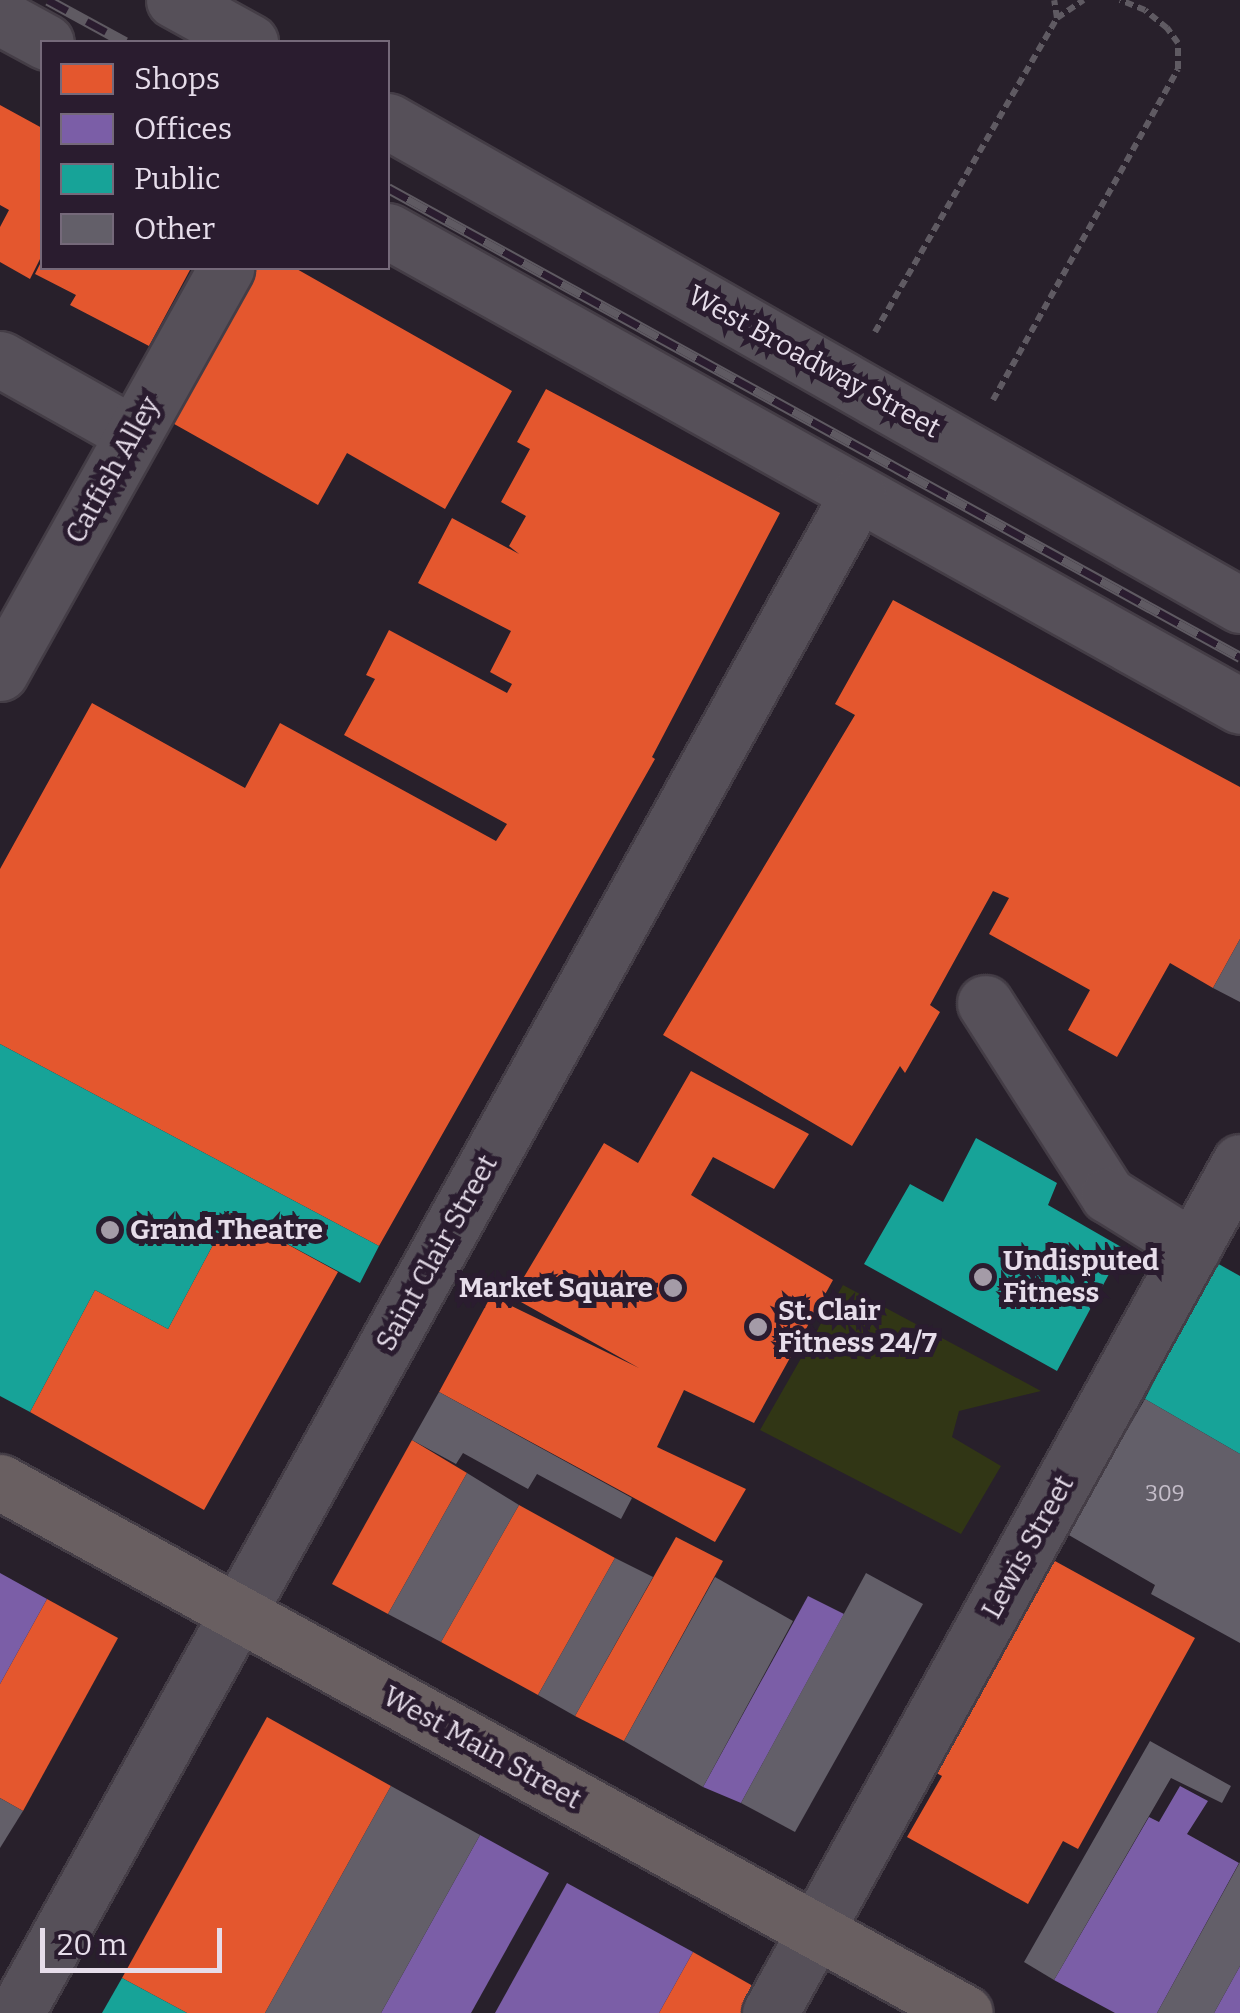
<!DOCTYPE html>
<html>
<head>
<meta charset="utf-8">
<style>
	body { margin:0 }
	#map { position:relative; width:1240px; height:2013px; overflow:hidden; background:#28202b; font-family:Bitter,serif }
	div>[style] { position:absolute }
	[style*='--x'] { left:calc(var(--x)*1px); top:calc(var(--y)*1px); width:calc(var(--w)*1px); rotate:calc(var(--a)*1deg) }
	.green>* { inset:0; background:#313615 }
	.shops>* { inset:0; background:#e4572e }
	.offices>* { inset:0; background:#7b5ea7 }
	.public>* { inset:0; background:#17a398 }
	.building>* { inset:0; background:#635f69 }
	.path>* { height:6px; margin-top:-3px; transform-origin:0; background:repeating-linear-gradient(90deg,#5f5a62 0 8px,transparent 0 13px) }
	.roads { filter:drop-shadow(2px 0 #443d46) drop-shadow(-2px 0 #443d46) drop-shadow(0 2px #443d46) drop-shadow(0 -2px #443d46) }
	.minor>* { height:55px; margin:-27.5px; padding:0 27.5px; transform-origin:27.5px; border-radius:27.5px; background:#565059 }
	.major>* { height:55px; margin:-27.5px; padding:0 27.5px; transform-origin:27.5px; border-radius:27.5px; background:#695f61 }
	.rail>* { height:11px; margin-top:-5.5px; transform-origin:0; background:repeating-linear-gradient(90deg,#2a1c2f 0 22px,#5f5a62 0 44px); box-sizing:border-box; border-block:2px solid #5f5a62 }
	.dots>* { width:28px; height:28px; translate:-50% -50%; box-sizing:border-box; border:5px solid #2a1c2f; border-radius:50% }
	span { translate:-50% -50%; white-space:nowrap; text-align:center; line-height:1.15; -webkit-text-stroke:10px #2a1c2f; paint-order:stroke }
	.number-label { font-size:22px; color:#c5beca }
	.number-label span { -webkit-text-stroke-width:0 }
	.street-label { font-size:28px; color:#e6ddea }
	.poi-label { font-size:28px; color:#e6ddea; font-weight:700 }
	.left { translate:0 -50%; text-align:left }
	.right { translate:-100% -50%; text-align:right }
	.legend { position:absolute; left:40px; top:40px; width:350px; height:230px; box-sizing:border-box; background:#2a1c2f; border:2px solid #75697a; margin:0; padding:12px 18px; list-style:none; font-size:30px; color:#e6ddea }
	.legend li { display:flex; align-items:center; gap:20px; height:50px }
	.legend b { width:50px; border:2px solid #75697a }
	.scale { position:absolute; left:40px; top:1928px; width:182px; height:45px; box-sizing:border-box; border:5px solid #e6ddea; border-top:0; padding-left:12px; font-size:30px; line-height:35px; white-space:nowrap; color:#e6ddea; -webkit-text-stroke:8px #2a1c2f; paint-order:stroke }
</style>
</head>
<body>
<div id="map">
	<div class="green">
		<div style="clip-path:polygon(843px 1285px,1041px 1391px,959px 1411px,952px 1437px,1001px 1466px,961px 1534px,760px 1430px)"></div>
	</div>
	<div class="shops">
		<div style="clip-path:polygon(0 105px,42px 128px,42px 255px,30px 279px,0 262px,0 227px,9px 210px,0 205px)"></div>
		<div style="clip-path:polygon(42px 260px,42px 268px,191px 268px,149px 346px,70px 305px,76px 295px,35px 274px)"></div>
		<div style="clip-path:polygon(245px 268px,295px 268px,512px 391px,445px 509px,347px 453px,318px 505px,160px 416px)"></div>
		<div style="clip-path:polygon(546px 389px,780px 513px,652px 757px,655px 759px,379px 1246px,0 1044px,0 869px,92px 703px,245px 788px,280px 723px,496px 841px,507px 824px,344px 735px,375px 679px,366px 675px,389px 630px,507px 693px,512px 684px,490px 672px,511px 631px,418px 583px,452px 518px,519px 554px,509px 546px,526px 516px,501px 502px,530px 449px,517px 442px)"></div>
		<div style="clip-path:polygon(893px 600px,1240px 787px,1240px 939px,1213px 988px,1170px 963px,1117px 1057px,1068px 1030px,1090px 990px,989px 934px,1009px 898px,993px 891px,930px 1005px,940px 1012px,905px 1073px,900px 1066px,852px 1146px,663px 1035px,855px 715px,835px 704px)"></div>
		<div style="clip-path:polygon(691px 1071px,809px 1134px,774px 1189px,713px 1157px,691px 1195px,833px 1280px,754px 1423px,684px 1390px,657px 1447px,746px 1489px,715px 1542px,439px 1392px,491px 1296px,639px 1368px,512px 1297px,604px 1143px,638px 1163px)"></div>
		<div style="clip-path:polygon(230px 1213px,338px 1272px,204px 1510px,30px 1412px,95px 1290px,168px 1329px)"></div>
		<div style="clip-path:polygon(412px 1440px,467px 1473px,388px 1614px,332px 1584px)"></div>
		<div style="clip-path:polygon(519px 1505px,615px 1558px,538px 1695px,441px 1642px)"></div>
		<div style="clip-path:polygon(676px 1537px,723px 1561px,624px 1741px,575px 1716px)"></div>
		<div style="clip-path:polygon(1044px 1555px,1195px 1638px,1078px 1849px,1063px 1841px,1028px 1904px,907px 1837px,942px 1776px,927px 1768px)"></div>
		<div style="clip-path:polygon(47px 1599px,118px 1638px,23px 1811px,0 1798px,0 1684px)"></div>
		<div style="clip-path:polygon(267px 1717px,391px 1786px,265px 2013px,187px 2013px,122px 1978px)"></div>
		<div style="clip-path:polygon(693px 1952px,760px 1990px,747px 2013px,659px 2013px)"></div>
	</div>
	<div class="offices">
		<div style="clip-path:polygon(0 1573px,47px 1599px,0 1684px)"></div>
		<div style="clip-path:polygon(808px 1596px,844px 1614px,741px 1803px,703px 1787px)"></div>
		<div style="clip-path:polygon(1180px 1786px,1208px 1801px,1187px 1834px,1239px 1863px,1157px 2013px,1115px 2013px,1054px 1980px,1149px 1817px,1159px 1822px)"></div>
		<div style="clip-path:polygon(480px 1835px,549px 1873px,471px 2013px,381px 2013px)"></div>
		<div style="clip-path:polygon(567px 1883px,693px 1952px,659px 2013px,495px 2013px)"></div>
		<div style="clip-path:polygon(1240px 1966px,1240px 2013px,1214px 2013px)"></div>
	</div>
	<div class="public">
		<div style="clip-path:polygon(0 1044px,379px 1246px,360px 1283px,230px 1213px,168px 1329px,95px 1290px,30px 1412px,0 1396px)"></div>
		<div style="clip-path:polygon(976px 1138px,1057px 1183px,1048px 1205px,1123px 1248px,1057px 1371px,864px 1264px,910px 1184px,943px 1202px)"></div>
		<div style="clip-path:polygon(1215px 1262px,1240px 1276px,1240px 1454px,1145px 1399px)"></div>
		<div style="clip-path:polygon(122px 1978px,187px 2013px,102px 2013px)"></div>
	</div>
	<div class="building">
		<div style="clip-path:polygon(1240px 939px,1240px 1002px,1213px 988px)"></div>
		<div style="clip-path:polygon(439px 1392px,632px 1498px,621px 1519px,537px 1474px,528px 1489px,463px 1453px,456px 1464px,412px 1440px)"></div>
		<div style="clip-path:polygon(1145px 1399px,1240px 1454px,1240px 1643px,1151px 1594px,1155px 1585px,1067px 1534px)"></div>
		<div style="clip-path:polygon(467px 1473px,519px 1505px,441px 1642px,388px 1614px)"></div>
		<div style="clip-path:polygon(615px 1558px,653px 1577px,575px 1716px,538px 1695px)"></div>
		<div style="clip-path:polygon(866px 1573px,923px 1604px,795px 1832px,741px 1803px)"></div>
		<div style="clip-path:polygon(715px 1577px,793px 1621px,703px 1787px,624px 1741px)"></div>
		<div style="clip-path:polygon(1150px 1741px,1231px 1786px,1222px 1803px,1171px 1778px,1054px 1980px,1024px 1962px)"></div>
		<div style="clip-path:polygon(391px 1786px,480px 1835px,381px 2013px,265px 2013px)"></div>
		<div style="clip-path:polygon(0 1798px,23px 1811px,0 1848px)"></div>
		<div style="clip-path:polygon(1240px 1862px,1240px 1966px,1214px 2013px,1157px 2013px)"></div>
	</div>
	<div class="path">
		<div style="--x:1057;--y:18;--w:32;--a:-34"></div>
		<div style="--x:875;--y:332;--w:363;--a:-59.9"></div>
		<div style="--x:1057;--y:18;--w:18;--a:-99"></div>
		<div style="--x:993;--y:400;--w:379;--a:-60.8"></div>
		<div style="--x:1178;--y:69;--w:26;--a:-90"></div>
		<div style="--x:1178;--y:43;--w:19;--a:-126"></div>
		<div style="--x:1167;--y:28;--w:28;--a:-141"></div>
		<div style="--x:1145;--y:10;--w:27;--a:-158"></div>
	</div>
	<div class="roads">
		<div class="minor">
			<div style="--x:174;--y:0;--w:87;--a:28.9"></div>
			<div style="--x:0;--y:17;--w:52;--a:28.5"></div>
			<div style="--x:388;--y:121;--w:980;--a:29.6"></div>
			<div style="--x:388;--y:231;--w:975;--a:29.14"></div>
			<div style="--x:0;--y:359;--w:153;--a:29.4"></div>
			<div style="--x:0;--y:673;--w:464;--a:-60.8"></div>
			<div style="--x:985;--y:1003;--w:228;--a:57.4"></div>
			<div style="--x:1108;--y:1195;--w:100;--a:31.9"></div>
			<div style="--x:16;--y:2013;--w:1737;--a:-61"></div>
			<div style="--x:770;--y:2013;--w:972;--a:-61.09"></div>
		</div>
		<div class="major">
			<div style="--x:0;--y:1482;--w:1101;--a:28.82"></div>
		</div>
	</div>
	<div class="rail">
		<div style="--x:48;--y:0;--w:88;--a:28.6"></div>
		<div style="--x:388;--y:188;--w:973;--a:28.83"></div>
	</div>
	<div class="dots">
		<div style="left:110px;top:1230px;background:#a49ba7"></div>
		<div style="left:983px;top:1277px;background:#a49ba7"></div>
		<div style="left:673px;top:1288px;background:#a49ba7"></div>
		<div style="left:758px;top:1327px;background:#a49ba7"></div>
	</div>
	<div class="number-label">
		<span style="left:1165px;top:1494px">309</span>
	</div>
	<div class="street-label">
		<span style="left:814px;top:362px;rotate:29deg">West Broadway Street</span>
		<span style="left:113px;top:470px;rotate:-61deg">Catfish Alley</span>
		<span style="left:437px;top:1253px;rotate:-61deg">Saint Clair Street</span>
		<span style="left:1028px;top:1547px;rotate:-61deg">Lewis Street</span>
		<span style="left:482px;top:1748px;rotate:29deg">West Main Street</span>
	</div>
	<div class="poi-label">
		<span class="left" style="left:130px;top:1230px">Grand Theatre</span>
		<span class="left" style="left:1003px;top:1277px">Undisputed<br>Fitness</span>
		<span class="right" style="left:653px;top:1288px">Market Square</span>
		<span class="left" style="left:778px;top:1327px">St. Clair<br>Fitness 24/7</span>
	</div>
	<ul class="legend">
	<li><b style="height:28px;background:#e4572e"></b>Shops</li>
	<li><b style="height:28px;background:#7b5ea7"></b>Offices</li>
	<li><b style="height:28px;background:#17a398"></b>Public</li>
	<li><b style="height:28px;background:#635f69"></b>Other</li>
	</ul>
	<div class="scale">20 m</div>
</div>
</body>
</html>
